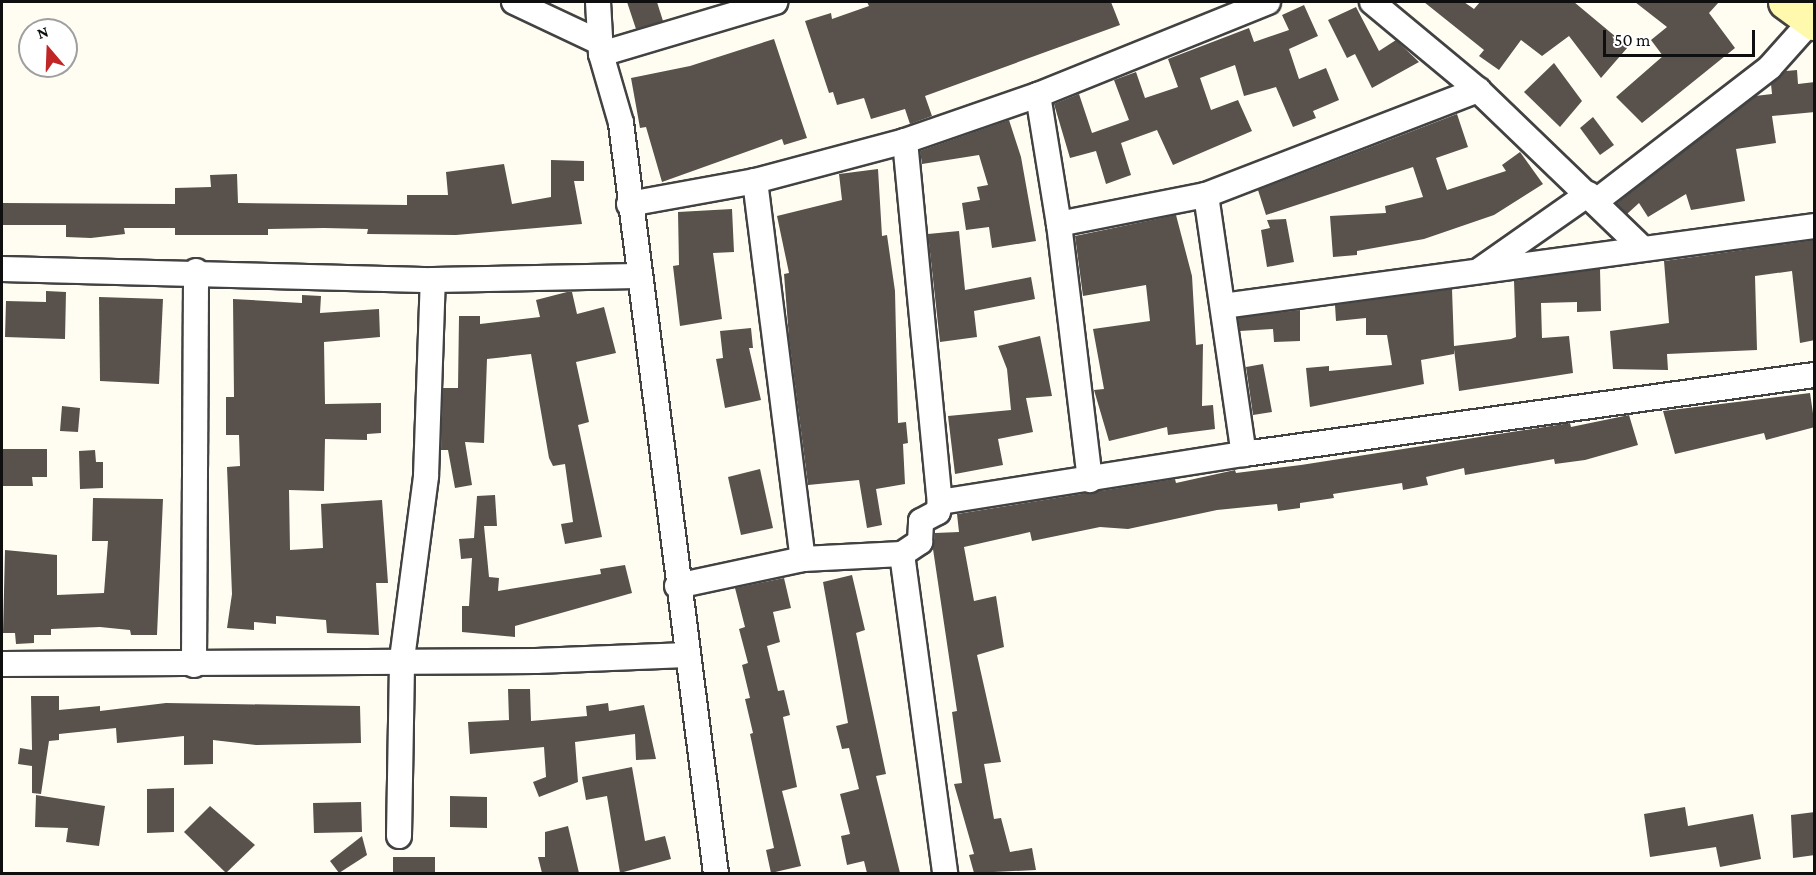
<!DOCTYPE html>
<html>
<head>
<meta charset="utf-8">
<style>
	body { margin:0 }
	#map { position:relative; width:1816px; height:875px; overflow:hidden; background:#fffdf2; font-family:"Crimson Pro",serif }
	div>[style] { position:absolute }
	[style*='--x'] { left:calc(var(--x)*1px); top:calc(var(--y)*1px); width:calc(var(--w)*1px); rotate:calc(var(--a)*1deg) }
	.building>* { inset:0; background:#58514c }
	.roads { filter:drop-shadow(2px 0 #424242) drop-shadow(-2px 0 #424242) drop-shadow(0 2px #424242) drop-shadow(0 -2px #424242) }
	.minor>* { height:24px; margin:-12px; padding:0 12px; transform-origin:12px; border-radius:12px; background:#fff }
	.secondary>* { height:33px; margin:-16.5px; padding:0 16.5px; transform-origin:16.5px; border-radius:16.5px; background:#fff9ad }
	span { translate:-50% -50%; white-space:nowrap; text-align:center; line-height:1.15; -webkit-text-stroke:6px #fff; paint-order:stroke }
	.frame { position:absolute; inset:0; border:3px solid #0f0f0f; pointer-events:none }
	.north { position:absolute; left:18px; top:18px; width:60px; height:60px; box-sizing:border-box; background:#fff; border:2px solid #9f9f9f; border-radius:50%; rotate:341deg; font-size:16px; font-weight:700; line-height:24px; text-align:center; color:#0f0f0f }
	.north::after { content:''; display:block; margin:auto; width:21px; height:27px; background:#c12627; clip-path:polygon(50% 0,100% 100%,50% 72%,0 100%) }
	.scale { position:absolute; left:1603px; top:30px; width:152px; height:27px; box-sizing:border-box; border:3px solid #0f0f0f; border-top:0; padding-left:8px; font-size:18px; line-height:21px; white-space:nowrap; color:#0f0f0f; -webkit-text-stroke:4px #fff; paint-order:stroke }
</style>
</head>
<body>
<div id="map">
	<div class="building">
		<div style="clip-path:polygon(627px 2px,657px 2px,663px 21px,636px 29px)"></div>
		<div style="clip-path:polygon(867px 2px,1111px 2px,1120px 25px,925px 96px,932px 116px,910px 124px,905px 109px,871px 119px,864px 98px,837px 105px,833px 92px,829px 93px,805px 21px,831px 13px,832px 19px,869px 6px)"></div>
		<div style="clip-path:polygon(1424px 2px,1464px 2px,1474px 9px,1480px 2px,1574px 2px,1628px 47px,1601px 78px,1569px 36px,1542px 56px,1521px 40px,1499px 70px,1479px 56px,1484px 50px)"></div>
		<div style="clip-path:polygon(1635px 2px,1719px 2px,1709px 13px,1735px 48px,1642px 123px,1616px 97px,1663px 56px,1651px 40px,1667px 27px)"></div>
		<div style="clip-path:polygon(1304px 5px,1318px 36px,1289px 49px,1299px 79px,1326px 68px,1339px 100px,1313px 111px,1316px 118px,1293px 127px,1276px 87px,1244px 96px,1235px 65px,1200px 78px,1211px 110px,1238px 100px,1252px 131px,1173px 165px,1157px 130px,1121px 143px,1131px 175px,1106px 184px,1096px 151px,1070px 158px,1054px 104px,1079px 94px,1092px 133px,1129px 120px,1114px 80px,1136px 72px,1145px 98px,1178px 87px,1168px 59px,1249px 28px,1254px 42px,1289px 30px,1282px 15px)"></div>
		<div style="clip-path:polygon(1356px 7px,1379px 51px,1396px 40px,1419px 62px,1372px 88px,1355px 54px,1347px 58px,1328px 20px)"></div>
		<div style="clip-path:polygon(774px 39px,807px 138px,784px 145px,782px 139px,662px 182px,646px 127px,640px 128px,631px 78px,690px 66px)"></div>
		<div style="clip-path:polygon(1554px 63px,1582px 101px,1560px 127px,1524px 92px)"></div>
		<div style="clip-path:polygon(1797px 70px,1798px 84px,1815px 82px,1815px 112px,1772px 116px,1776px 143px,1736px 149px,1745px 201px,1691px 210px,1686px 194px,1648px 217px,1639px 203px,1627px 214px,1616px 204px,1755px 96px,1772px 94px,1771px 84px,1786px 71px)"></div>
		<div style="clip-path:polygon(1457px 114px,1468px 147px,1436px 158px,1447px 190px,1506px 171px,1502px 165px,1520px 152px,1543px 184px,1494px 215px,1424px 239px,1357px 251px,1357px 255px,1333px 257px,1330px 216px,1386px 213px,1385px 206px,1423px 197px,1413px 167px,1266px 215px,1258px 190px)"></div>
		<div style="clip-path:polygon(1593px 117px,1614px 145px,1600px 155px,1580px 128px)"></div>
		<div style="clip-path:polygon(1009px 120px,1021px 157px,1036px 241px,992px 248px,989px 227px,966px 230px,962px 203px,980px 200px,977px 187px,988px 185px,979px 155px,922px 164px,920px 151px)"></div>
		<div style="clip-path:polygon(551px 160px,584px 161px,584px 181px,574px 181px,582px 224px,456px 235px,367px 234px,368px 229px,324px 228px,268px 229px,268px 235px,175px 235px,175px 228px,124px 228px,125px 234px,91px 238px,66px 237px,66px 225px,2px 225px,2px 203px,175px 204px,175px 188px,211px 187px,210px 175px,237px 174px,238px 203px,407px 205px,407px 195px,448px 195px,446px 172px,504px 164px,512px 204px,551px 197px)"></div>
		<div style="clip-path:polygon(878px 169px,882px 236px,887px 235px,895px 291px,898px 423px,906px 422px,908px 443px,903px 444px,905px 484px,876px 489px,882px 525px,867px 528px,859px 480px,808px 485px,789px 338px,784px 274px,789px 273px,777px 216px,842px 200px,839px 174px)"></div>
		<div style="clip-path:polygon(732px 209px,734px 252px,713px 253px,722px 319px,680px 326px,673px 266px,679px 265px,678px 212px)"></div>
		<div style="clip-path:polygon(1176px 215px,1192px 276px,1196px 345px,1203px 344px,1202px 406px,1213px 405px,1215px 429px,1168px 435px,1167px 427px,1109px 441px,1094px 390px,1104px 389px,1093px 329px,1150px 321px,1146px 285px,1083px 296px,1075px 236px)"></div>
		<div style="clip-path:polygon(1286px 219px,1294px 262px,1267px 267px,1261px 230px,1270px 228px,1267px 220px)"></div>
		<div style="clip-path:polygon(959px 231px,965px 290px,1031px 277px,1035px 299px,974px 311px,977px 337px,940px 342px,928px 234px)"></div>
		<div style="clip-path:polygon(1815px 240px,1815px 340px,1800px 343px,1792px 271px,1755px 276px,1757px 350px,1667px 354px,1668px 370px,1613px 369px,1610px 331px,1669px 323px,1664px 261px)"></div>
		<div style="clip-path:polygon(1600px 269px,1601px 311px,1577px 312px,1577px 302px,1541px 303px,1542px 338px,1569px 336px,1573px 373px,1459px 391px,1454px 349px,1454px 354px,1421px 360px,1424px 384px,1310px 407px,1306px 368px,1329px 366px,1329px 371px,1392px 365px,1387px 335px,1366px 335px,1366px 318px,1336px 321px,1335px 305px,1452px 289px,1454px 346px,1511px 339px,1516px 337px,1514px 281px)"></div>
		<div style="clip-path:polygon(46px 291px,66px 292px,65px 339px,5px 337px,6px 301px,46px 302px)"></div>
		<div style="clip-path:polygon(567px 292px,572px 292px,577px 314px,604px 307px,616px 353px,576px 362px,589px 422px,578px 425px,602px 537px,565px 544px,561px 524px,573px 522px,565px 464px,553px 466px,549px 458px,531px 354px,487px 359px,484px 443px,465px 442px,472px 485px,455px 488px,448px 450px,441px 450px,443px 388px,458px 388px,459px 316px,480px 316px,480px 324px,540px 317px,536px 300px)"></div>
		<div style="clip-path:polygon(302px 295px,321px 296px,320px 313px,379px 309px,380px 337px,324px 342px,325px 404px,381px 403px,381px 433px,367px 434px,367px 440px,325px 439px,324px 491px,289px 490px,290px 550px,323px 548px,321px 504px,382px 500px,388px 583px,376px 583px,379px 635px,327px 633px,326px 620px,276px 616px,276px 624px,254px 622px,254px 630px,227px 628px,232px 594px,227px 467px,240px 466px,239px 435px,226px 435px,226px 397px,234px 397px,233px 299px,302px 303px)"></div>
		<div style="clip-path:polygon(99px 297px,163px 299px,159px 384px,100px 381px)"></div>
		<div style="clip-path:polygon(1300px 310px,1300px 341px,1274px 342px,1273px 329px,1240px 331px,1238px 318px)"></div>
		<div style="clip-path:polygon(751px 328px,753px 348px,749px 348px,761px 400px,725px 408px,716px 359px,723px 358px,720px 331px)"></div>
		<div style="clip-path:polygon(1040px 336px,1052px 396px,1026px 398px,1033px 432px,998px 439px,1003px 465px,955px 474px,948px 416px,1011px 410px,1007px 369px,998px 346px)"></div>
		<div style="clip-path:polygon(1263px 364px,1272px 412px,1253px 415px,1246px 367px)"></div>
		<div style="clip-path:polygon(1810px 393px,1815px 427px,1766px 440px,1764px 433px,1675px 454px,1663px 411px)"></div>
		<div style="clip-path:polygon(62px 406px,80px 408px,78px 432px,60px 431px)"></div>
		<div style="clip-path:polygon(1629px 415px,1638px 445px,1585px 460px,1555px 464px,1554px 459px,1465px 475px,1464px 468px,1426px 477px,1428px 485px,1403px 490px,1402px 483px,1333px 494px,1334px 498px,1300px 503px,1300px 508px,1278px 511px,1277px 504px,1217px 510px,1128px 529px,1100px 527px,1032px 541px,1030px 532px,964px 547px,974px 601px,996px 596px,1004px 647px,977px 655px,1001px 762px,984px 764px,994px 819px,1001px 818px,1010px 852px,1032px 848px,1036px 870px,974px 873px,969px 855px,974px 854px,954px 784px,962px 783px,952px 712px,957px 711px,933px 549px,935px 533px,959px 532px,957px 514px,1175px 479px,1176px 483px,1235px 470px,1236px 473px,1301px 465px,1570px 423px,1571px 427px)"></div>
		<div style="clip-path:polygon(2px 449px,47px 449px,47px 477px,32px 477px,33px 486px,2px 486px)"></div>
		<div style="clip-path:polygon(95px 450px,96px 462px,103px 462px,103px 488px,80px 489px,79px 451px)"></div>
		<div style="clip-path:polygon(760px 469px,773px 528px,741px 535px,728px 477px)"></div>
		<div style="clip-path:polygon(495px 495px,497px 526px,484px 526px,489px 577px,499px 578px,498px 591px,601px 574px,600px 569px,625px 565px,632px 593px,515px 626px,515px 637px,462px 632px,462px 606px,469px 606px,472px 558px,461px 559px,459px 539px,474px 538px,477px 496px)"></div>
		<div style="clip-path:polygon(93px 498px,163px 499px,157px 635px,131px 635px,130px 630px,100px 627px,51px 629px,51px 635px,34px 635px,34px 643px,16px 644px,15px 633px,3px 633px,5px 550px,57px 555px,57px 595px,104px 593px,108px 541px,92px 541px)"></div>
		<div style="clip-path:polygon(852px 575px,865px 630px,856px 633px,886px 774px,876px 776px,900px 873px,867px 873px,864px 861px,847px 865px,841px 836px,850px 834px,840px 794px,859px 789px,849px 748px,842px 749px,836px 726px,848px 723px,823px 582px)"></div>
		<div style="clip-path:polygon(784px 578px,791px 608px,773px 612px,780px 642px,767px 646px,778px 691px,784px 690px,790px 715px,783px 717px,797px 787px,782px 791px,801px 866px,771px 873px,766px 850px,774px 848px,750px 734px,753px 733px,745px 699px,750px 698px,742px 665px,748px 663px,739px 629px,745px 627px,735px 588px)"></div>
		<div style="clip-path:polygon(508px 689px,530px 689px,531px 721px,587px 716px,586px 706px,608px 703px,609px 711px,644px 705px,656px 759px,636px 760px,635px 734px,575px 742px,578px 782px,539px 797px,533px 782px,546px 777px,544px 747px,470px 754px,468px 722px,509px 720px)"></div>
		<div style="clip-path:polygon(31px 696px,59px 696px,59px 710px,100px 706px,100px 711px,166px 703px,360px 706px,361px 743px,256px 745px,213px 740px,213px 764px,184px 765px,184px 736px,117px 743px,116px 728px,59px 734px,59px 740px,49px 741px,41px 794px,32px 793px,32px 766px,18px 764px,20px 748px,32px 750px)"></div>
		<div style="clip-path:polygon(632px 767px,645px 841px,665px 836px,671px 859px,620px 873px,607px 796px,586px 800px,582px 777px)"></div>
		<div style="clip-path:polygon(174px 788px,174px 832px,147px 833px,147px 789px)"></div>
		<div style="clip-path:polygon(36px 795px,105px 806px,99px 846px,66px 842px,68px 828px,35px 827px)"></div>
		<div style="clip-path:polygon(450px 796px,487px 797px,487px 828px,450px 827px)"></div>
		<div style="clip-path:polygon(361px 802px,362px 832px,314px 833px,313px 803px)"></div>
		<div style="clip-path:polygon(210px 806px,255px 845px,226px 873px,184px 832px)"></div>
		<div style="clip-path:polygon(1685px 807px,1688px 826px,1753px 814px,1761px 859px,1720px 867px,1716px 847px,1650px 857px,1644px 814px)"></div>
		<div style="clip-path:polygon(1815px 812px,1815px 855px,1793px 858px,1791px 815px)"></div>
		<div style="clip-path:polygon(568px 826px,579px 873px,542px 873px,538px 857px,545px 857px,545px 832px)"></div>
		<div style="clip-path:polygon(362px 836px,367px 855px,339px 873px,330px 861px)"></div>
		<div style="clip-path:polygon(393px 857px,435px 857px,435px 873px,393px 873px)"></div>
	</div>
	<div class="roads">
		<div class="minor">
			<div style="--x:514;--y:2;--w:96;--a:25.2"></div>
			<div style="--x:598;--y:2;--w:52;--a:86.7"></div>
			<div style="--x:601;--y:54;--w:72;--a:73.8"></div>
			<div style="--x:621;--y:123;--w:757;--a:82.79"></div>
			<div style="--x:1372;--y:2;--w:138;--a:39.7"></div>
			<div style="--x:1478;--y:90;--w:228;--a:43.9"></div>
			<div style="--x:601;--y:54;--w:182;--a:-16.6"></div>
			<div style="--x:1038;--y:95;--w:131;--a:80.8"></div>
			<div style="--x:1059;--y:224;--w:258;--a:83.1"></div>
			<div style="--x:905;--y:141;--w:363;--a:84.5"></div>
			<div style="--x:755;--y:181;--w:381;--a:82.8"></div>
			<div style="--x:1206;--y:195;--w:262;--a:81.7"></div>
			<div style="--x:1595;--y:202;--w:221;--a:-37.6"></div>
			<div style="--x:1770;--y:67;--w:62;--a:-48.3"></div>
			<div style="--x:629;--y:204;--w:128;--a:-10.3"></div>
			<div style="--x:755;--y:181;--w:155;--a:-14.9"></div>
			<div style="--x:905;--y:141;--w:141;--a:-19.1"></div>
			<div style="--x:1038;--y:95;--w:248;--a:-22"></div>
			<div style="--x:1059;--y:224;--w:150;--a:-11.2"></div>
			<div style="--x:1206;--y:195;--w:292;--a:-21.1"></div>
			<div style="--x:2;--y:269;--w:431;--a:1.5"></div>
			<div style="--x:433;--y:280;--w:204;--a:-1.1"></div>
			<div style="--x:1481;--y:269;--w:131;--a:-35"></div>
			<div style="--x:1223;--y:306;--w:596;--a:-7.71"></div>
			<div style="--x:902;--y:554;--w:22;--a:-34"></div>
			<div style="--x:920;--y:542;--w:21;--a:-87"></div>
			<div style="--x:921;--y:521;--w:19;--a:-28"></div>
			<div style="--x:938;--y:512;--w:10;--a:-79"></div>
			<div style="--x:940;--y:502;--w:308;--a:-9"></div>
			<div style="--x:1244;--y:454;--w:575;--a:-7.89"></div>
			<div style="--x:677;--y:586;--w:129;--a:-12.1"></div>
			<div style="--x:803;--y:559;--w:99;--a:-2.9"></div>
			<div style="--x:902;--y:554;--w:323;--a:82.3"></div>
			<div style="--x:2;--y:664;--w:534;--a:-0.32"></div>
			<div style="--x:536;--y:661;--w:151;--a:-2.3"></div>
			<div style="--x:194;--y:665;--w:394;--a:-89.7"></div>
			<div style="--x:399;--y:836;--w:177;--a:-89"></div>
			<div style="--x:402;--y:659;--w:185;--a:-82.5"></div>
			<div style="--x:426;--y:476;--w:196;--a:-88"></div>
		</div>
		<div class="secondary">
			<div style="--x:1785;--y:2;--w:36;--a:36"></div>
		</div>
	</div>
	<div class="frame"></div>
	<div class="north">N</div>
	<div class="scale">50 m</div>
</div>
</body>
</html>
